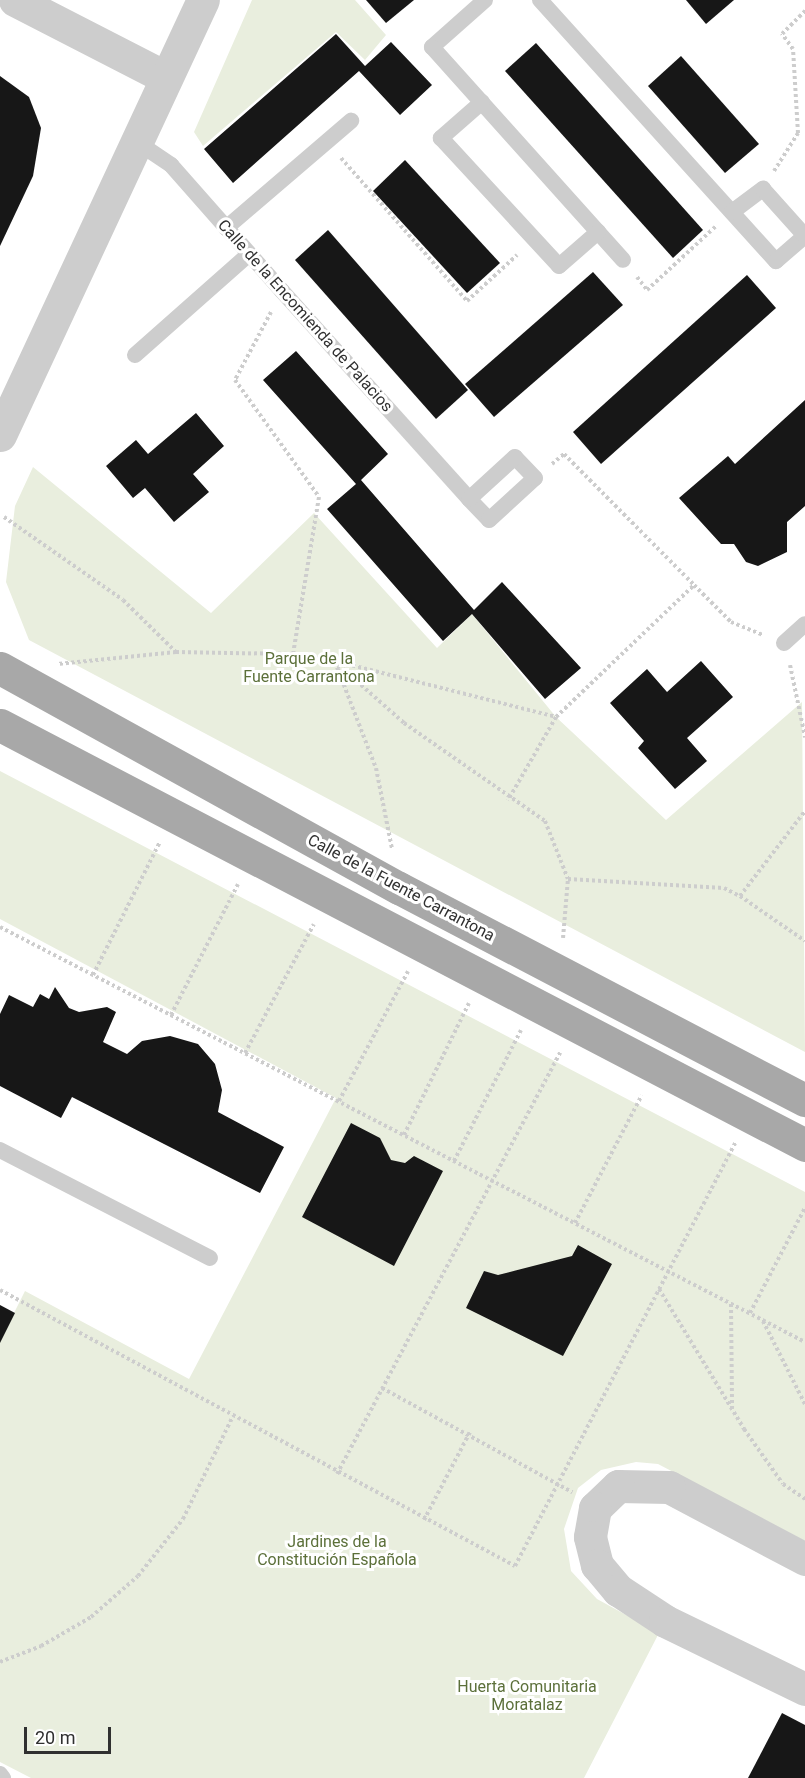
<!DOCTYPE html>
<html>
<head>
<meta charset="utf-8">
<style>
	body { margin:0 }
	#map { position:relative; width:805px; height:1778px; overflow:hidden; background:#fff; font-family:Roboto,sans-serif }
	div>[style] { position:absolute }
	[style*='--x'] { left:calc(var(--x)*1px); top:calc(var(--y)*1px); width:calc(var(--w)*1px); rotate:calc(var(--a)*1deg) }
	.green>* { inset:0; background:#e9eede }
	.building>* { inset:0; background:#171717 }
	.path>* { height:4px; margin-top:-2px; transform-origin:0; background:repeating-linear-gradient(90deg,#cdcdcd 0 3px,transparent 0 6px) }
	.service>* { height:16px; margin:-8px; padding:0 8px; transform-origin:8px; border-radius:8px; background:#cdcdcd }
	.minor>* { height:33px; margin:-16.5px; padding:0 16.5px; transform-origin:16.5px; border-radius:16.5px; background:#cdcdcd }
	.tertiary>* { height:33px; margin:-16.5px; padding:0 16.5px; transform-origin:16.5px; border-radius:16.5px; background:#cdcdcd }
	.primary>* { height:33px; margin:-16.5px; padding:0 16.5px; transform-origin:16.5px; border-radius:16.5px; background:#a8a8a8 }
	span { translate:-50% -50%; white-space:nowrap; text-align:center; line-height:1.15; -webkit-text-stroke:6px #fff; paint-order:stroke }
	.street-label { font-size:16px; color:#303030 }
	.park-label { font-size:16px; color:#5c703a }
	.scale { position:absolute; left:24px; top:1727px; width:87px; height:27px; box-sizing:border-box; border:3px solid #303030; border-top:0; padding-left:8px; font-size:18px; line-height:21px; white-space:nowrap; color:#303030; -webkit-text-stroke:4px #fff; paint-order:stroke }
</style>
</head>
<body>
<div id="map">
	<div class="green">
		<div style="clip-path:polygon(252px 0,355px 0,386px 35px,365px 60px,336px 32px,203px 146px,194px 132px)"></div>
		<div style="clip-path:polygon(33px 467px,211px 613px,314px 513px,437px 648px,472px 614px,556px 717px,666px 820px,802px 702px,805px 1052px,29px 640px,6px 582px,15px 506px)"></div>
		<div style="clip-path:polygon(0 771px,805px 1192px,805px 1541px,658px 1464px,636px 1462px,601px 1470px,578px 1488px,564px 1529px,571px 1571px,597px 1599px,659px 1633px,584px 1778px,31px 1778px,0 1762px,0 1341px,25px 1291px,189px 1379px,336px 1098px,0 919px)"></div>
	</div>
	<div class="building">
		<div style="clip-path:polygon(366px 0,414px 0,386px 23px)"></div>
		<div style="clip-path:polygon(686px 0,734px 0,706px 24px)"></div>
		<div style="clip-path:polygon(336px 34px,365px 66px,391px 42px,432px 85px,400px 115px,359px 71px,233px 183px,204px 149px)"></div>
		<div style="clip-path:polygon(536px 43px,703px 230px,673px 258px,505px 71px)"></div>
		<div style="clip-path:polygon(681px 56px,759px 144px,725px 173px,648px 86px)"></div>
		<div style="clip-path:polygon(0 76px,29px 97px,41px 128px,33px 176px,0 246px)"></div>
		<div style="clip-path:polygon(405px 160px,500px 263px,467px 293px,373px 191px)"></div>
		<div style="clip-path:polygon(328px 230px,468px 390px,436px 419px,295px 260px)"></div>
		<div style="clip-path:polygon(593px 272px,623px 305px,494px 417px,465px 384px)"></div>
		<div style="clip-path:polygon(747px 275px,776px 308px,601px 464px,573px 432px)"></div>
		<div style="clip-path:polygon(296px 351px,388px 454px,361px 480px,474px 610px,502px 582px,581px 668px,545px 699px,472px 614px,443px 641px,327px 509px,356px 484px,263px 380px)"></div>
		<div style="clip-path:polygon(805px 400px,805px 506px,787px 522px,787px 552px,758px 566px,746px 562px,734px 544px,721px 544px,679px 498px,728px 456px,735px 464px)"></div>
		<div style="clip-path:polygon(196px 413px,224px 446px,193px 474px,209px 492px,174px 522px,145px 488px,133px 498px,106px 466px,136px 440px,148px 454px)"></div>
		<div style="clip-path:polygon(701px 661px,733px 697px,687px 738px,707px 761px,675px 789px,638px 748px,644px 741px,610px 703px,647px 669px,667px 692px)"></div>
		<div style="clip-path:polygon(55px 987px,69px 1008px,79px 1012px,107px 1007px,116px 1012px,103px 1042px,127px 1054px,142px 1041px,170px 1036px,198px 1044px,215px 1064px,222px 1090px,218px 1112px,284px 1147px,260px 1193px,72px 1097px,61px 1118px,0 1086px,0 1014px,9px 995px,33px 1007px,40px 994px,49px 999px)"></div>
		<div style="clip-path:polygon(351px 1123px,380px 1138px,391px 1160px,405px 1163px,414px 1156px,443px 1171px,394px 1266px,302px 1217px)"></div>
		<div style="clip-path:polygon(578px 1245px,612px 1264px,563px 1356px,466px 1308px,484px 1271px,498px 1275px,572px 1256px)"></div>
		<div style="clip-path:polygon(0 1305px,15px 1313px,0 1343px)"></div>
		<div style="clip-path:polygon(782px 1713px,805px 1725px,805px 1778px,748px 1778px)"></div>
	</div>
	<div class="path">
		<div style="--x:341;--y:158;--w:191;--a:48.6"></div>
		<div style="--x:467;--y:301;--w:68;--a:-42.6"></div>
		<div style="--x:774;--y:171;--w:45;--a:-57.7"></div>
		<div style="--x:798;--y:133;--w:84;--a:-93.4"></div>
		<div style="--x:793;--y:49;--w:19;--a:-126"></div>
		<div style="--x:782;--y:34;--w:33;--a:-45"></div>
		<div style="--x:637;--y:277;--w:16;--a:52"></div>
		<div style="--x:647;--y:290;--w:94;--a:-42.8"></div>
		<div style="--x:271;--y:312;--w:77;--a:117.9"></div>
		<div style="--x:235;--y:380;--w:144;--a:54.3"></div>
		<div style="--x:319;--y:497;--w:159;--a:99.4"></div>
		<div style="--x:552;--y:464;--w:16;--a:-40"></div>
		<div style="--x:564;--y:454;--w:185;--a:45.2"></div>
		<div style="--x:4;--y:517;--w:145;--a:34.9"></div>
		<div style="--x:123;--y:600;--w:74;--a:44.5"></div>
		<div style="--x:176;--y:652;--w:119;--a:174.2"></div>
		<div style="--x:176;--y:652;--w:117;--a:1"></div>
		<div style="--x:293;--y:654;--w:42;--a:9.7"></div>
		<div style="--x:334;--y:661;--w:94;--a:41.5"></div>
		<div style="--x:404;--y:723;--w:172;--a:34.8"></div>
		<div style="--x:545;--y:821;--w:62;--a:68.4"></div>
		<div style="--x:568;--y:879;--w:156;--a:3.3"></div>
		<div style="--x:724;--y:888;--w:18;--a:27"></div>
		<div style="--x:740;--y:896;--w:107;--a:-52.6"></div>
		<div style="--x:335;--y:661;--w:228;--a:14.2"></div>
		<div style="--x:556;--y:717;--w:96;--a:120"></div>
		<div style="--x:335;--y:662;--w:114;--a:68.9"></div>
		<div style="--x:376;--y:768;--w:83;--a:78.8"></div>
		<div style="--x:790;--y:665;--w:74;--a:78.2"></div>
		<div style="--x:556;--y:717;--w:191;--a:-43.7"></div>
		<div style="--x:694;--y:585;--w:52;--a:45"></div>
		<div style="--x:731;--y:622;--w:35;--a:22"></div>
		<div style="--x:740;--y:896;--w:79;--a:34.7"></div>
		<div style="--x:0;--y:927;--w:906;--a:27.27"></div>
		<div style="--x:563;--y:938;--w:59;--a:-85.2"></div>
		<div style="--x:93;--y:975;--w:149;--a:-63.3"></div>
		<div style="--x:171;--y:1015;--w:147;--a:-62.9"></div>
		<div style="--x:245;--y:1053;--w:146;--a:-61.9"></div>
		<div style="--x:339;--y:1101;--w:147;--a:-62"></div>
		<div style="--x:404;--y:1135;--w:147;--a:-63.8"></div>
		<div style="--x:454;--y:1161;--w:147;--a:-62.9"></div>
		<div style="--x:575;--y:1223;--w:144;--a:-62.4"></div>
		<div style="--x:659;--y:1289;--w:164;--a:58.7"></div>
		<div style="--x:744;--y:1429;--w:67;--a:54.7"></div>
		<div style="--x:783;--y:1484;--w:27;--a:34"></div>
		<div style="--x:0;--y:1290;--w:584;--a:28.19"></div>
		<div style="--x:515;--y:1566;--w:477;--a:-62.5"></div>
		<div style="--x:731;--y:1304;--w:104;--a:89.4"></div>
		<div style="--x:750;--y:1313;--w:119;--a:-62.4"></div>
		<div style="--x:763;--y:1321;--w:93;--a:63.2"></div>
		<div style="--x:382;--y:1388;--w:217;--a:28.7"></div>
		<div style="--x:337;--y:1474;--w:477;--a:-62.1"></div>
		<div style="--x:424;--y:1520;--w:99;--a:-62.4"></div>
		<div style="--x:0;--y:1662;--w:44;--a:-21.3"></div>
		<div style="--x:41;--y:1646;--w:58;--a:-30.1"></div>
		<div style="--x:91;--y:1617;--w:62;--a:-41.1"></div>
		<div style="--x:138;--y:1576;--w:73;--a:-51.7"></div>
		<div style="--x:183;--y:1519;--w:114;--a:-64.1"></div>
	</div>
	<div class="service">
		<div style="--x:485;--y:0;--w:71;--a:138.4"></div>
		<div style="--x:432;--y:47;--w:286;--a:48.1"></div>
		<div style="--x:540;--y:0;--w:352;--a:47.9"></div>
		<div style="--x:776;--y:261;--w:38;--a:-41"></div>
		<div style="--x:482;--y:102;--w:55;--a:138.7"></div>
		<div style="--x:441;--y:138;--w:174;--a:47.3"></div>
		<div style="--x:559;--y:266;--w:52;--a:-41.1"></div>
		<div style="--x:134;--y:140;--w:45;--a:34"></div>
		<div style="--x:171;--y:165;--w:168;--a:48.6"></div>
		<div style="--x:282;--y:291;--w:280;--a:48"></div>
		<div style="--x:469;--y:499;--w:29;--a:46"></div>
		<div style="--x:489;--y:520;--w:62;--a:-42.4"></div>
		<div style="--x:535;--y:478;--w:29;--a:-134"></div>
		<div style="--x:515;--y:457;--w:62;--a:137.6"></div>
		<div style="--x:732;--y:212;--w:39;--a:-37"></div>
		<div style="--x:763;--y:189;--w:63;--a:48.2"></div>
		<div style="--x:226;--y:228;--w:165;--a:-40.6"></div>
		<div style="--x:135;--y:355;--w:152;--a:-41.5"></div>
		<div style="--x:784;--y:643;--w:28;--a:-42"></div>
		<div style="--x:0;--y:1150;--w:236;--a:27.2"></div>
		<div style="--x:0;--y:1774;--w:5;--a:53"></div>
	</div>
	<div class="minor">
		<div style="--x:15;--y:0;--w:169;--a:27.2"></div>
		<div style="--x:805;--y:1559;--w:154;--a:-152.1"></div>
		<div style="--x:669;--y:1487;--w:51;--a:-178.9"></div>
		<div style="--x:618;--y:1486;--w:32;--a:136"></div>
		<div style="--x:595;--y:1508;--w:29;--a:100"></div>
		<div style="--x:590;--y:1537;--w:29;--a:76"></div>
		<div style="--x:597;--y:1565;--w:33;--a:50"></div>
		<div style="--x:618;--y:1590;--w:56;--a:33.4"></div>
		<div style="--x:665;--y:1621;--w:156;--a:25.9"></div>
	</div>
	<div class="tertiary">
		<div style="--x:0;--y:435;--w:480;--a:-65"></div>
	</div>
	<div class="primary">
		<div style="--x:0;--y:668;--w:456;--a:28.9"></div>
		<div style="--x:399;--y:888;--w:458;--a:27.6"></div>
		<div style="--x:0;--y:725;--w:908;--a:27.55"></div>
	</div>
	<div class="street-label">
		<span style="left:305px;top:316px;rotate:48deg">Calle de la Encomienda de Palacios</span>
		<span style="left:401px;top:888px;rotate:28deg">Calle de la Fuente Carrantona</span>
	</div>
	<div class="park-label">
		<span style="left:309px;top:668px">Parque de la<br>Fuente Carrantona</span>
		<span style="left:337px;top:1551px">Jardines de la<br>Constitución Española</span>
		<span style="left:527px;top:1696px">Huerta Comunitaria<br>Moratalaz</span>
	</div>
	<div class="scale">20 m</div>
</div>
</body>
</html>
